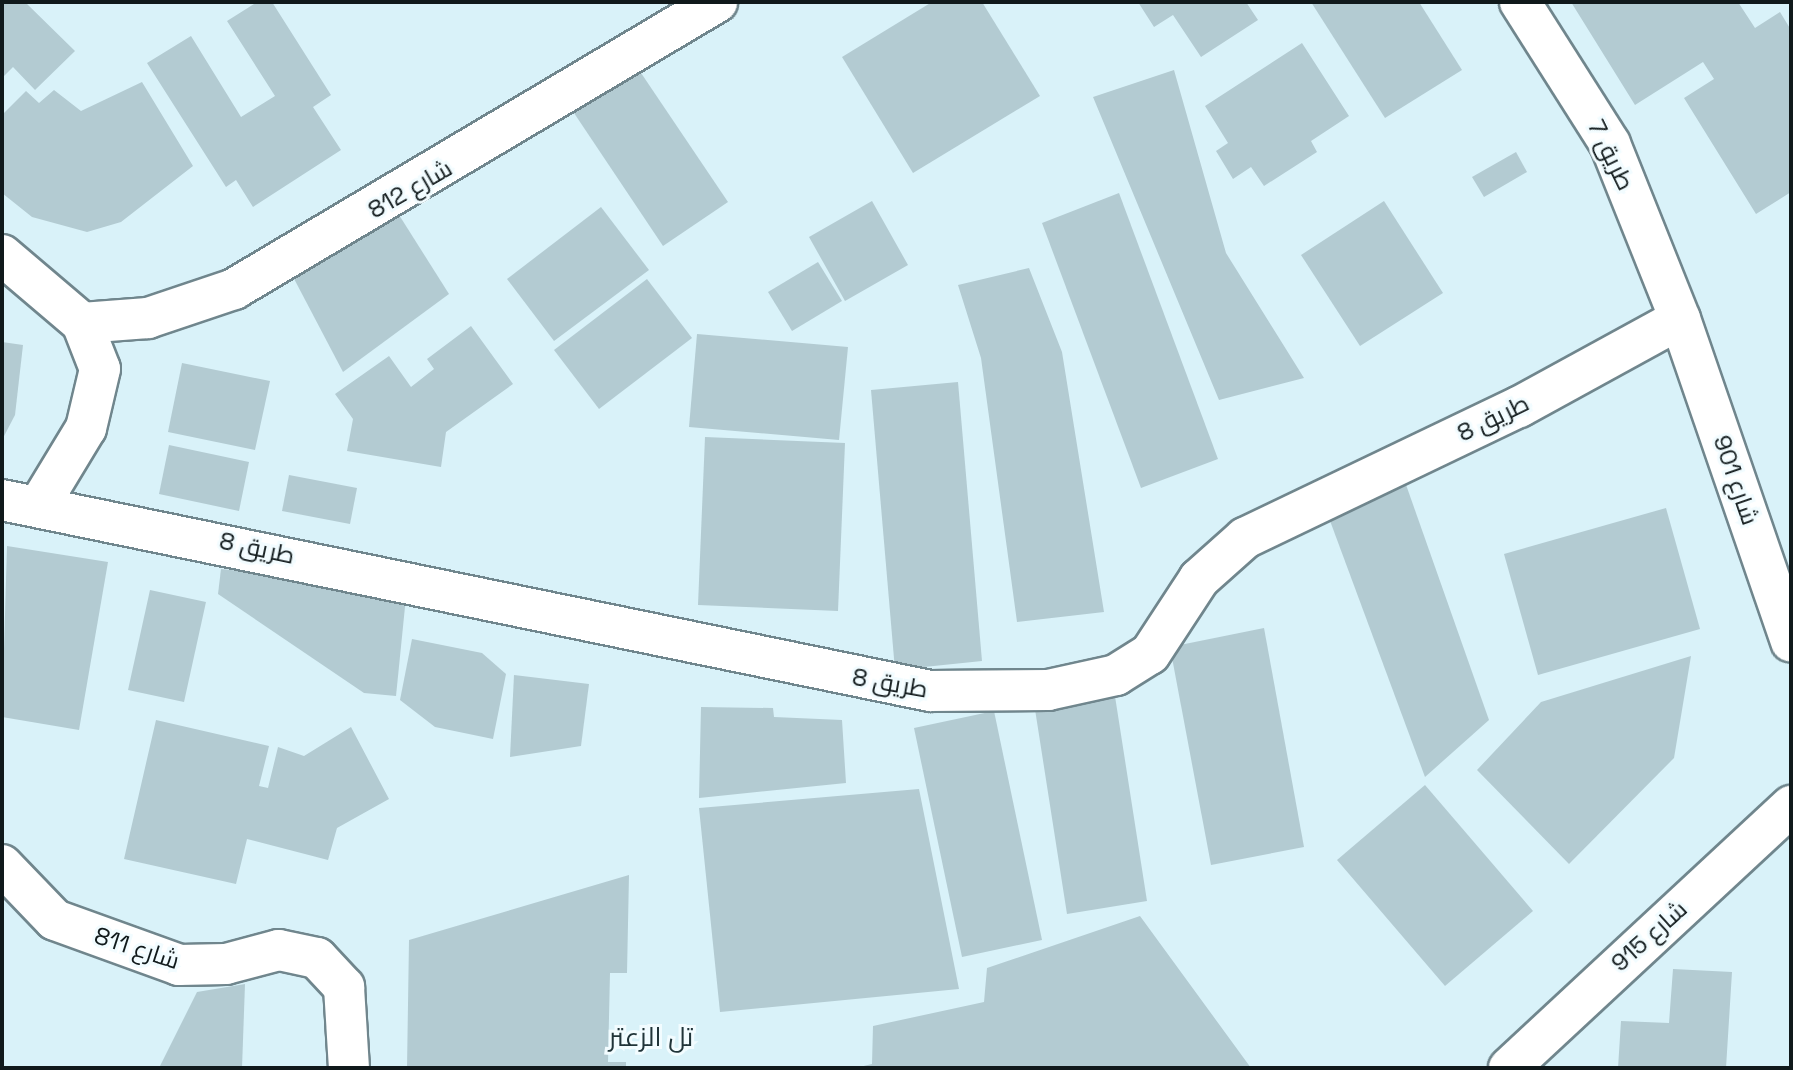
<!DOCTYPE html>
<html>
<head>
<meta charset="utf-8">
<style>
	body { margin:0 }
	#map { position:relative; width:1793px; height:1070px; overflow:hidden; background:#d9f2f9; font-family:"Space Grotesk",Cairo,sans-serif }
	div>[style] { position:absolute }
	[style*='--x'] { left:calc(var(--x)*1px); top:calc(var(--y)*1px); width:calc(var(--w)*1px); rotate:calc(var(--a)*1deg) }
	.building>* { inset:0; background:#b3cbd2 }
	.roads { filter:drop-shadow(2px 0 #70868d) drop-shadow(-2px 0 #70868d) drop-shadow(0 2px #70868d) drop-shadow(0 -2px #70868d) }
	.minor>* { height:40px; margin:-20px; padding:0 20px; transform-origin:20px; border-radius:20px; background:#fff }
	span { translate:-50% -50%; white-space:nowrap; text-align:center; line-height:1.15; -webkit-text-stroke:6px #f2fcff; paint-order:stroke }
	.street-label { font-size:24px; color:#10191b }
	.neighbourhood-label { font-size:26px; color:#203439 }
	.frame { position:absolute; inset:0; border:4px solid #10191b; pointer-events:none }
</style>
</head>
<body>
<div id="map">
	<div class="building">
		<div style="clip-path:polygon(2px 2px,25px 2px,75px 51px,35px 90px,13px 67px,2px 78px)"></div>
		<div style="clip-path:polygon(257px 2px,272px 2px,331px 95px,313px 107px,341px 150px,253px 207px,236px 180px,226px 187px,147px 63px,191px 36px,241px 117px,275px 96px,227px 21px)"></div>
		<div style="clip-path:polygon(932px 2px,982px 2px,1040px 96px,913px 173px,842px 57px)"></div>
		<div style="clip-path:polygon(1138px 2px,1246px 2px,1258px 20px,1201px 57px,1173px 15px,1154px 27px)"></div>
		<div style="clip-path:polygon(1311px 2px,1419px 2px,1462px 70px,1385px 118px)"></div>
		<div style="clip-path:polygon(1571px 2px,1738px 2px,1755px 28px,1780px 12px,1791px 30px,1791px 192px,1756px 214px,1684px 98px,1714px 79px,1703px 62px,1635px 105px)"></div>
		<div style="clip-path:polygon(1302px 43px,1349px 116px,1311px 141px,1317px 152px,1264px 186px,1251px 167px,1233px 179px,1216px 151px,1228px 143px,1205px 106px)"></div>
		<div style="clip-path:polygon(637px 67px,728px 202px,663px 246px,572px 110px)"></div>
		<div style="clip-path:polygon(1174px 70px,1226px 253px,1304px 378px,1219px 400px,1093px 97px)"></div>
		<div style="clip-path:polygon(142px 82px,193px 166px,121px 222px,87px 232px,32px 217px,2px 193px,2px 115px,26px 91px,39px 103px,54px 90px,81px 111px)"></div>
		<div style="clip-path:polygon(1516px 152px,1527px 172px,1484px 197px,1472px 177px)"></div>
		<div style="clip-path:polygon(1119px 193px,1218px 459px,1141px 488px,1042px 223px)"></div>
		<div style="clip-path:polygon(872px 201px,908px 265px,845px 301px,809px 237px)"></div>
		<div style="clip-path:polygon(1384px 201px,1443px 293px,1360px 346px,1301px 255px)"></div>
		<div style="clip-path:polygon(394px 207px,449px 294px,343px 372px,291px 273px)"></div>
		<div style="clip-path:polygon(601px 207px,649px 270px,554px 341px,507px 279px)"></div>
		<div style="clip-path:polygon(818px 262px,842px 301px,792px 331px,768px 292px)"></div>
		<div style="clip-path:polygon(1029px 268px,1062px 352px,1104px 612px,1017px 622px,981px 358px,958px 285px)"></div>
		<div style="clip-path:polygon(647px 279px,692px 338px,599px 409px,554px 350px)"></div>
		<div style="clip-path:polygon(471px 326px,513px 384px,446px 432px,441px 467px,347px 451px,353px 419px,335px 394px,389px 356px,411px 387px,434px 369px,427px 359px)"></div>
		<div style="clip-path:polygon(697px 334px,848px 347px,839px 440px,689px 427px)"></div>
		<div style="clip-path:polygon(2px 342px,23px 345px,15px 415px,2px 440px)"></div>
		<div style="clip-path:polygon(182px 363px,270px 381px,255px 450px,168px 432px)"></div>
		<div style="clip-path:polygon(958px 382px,982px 661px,895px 670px,871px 390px)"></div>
		<div style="clip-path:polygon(705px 437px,845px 443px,838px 611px,698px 605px)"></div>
		<div style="clip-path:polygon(169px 445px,249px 462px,239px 511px,159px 494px)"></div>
		<div style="clip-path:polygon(289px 475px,357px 488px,350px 524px,282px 511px)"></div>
		<div style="clip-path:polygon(1404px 479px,1489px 720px,1425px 777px,1326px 510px)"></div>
		<div style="clip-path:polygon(1666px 508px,1700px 629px,1538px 675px,1504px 554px)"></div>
		<div style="clip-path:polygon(7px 546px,108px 562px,79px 730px,2px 717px)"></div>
		<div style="clip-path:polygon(221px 569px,407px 587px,396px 696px,364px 693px,218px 594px)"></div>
		<div style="clip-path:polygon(150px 590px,206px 602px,184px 702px,128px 690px)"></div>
		<div style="clip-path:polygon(1264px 628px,1304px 847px,1211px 865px,1170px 647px)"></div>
		<div style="clip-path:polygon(412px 639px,482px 653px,506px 674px,493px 739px,435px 727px,400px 700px)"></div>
		<div style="clip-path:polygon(1691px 656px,1674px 758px,1569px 864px,1477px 770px,1541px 702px)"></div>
		<div style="clip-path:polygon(514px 675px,589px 684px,581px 746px,510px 757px)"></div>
		<div style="clip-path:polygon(1114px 690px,1147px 901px,1067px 914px,1034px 703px)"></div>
		<div style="clip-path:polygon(701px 707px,773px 708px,774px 717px,842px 720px,846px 783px,699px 798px)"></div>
		<div style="clip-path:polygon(994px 711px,1042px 940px,962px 957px,914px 728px)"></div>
		<div style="clip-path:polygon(156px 720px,269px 746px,259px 786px,268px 788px,278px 747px,304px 756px,351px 727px,389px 799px,337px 828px,328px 860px,247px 839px,236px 884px,124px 859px)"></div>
		<div style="clip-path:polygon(1425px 785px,1533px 911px,1445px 986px,1337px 860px)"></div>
		<div style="clip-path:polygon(919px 789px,959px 989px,720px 1012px,699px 808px)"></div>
		<div style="clip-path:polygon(629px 875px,627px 973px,610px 973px,608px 1062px,626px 1062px,626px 1068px,407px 1068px,409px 940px)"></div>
		<div style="clip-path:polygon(1140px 916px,1251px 1068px,855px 1068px,872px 1064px,873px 1026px,984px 1002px,987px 968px)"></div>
		<div style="clip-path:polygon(1673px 969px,1732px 972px,1726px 1068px,1618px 1068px,1621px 1021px,1669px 1023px)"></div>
		<div style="clip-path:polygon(245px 984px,242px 1068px,159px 1068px,197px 992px)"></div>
	</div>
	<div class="roads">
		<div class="minor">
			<div style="--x:1520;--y:2;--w:168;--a:57.6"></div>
			<div style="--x:1610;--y:144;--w:188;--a:68.2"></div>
			<div style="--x:1680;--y:319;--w:341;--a:71"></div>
			<div style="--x:2;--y:255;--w:105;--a:40.4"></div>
			<div style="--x:82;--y:323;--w:49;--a:68.6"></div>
			<div style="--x:100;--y:369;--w:61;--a:103.3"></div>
			<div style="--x:86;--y:428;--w:89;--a:121.2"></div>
			<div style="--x:82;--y:323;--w:66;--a:-4.3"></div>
			<div style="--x:148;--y:318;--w:91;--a:-18.6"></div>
			<div style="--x:234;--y:289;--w:562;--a:-30.72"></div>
			<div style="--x:2;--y:500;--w:947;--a:11.63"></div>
			<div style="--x:930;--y:691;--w:118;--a:-0.5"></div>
			<div style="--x:1048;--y:690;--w:70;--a:-12.4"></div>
			<div style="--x:1116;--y:675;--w:40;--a:-32"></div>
			<div style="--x:1150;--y:654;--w:90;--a:-56.8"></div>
			<div style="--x:1199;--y:579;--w:62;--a:-41.7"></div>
			<div style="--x:1245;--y:538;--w:304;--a:-25.6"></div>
			<div style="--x:1519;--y:407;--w:183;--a:-28.7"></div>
			<div style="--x:2;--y:865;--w:76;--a:46.1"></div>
			<div style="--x:55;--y:920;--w:132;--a:19.9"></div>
			<div style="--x:179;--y:965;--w:47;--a:-1.2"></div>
			<div style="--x:226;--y:964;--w:55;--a:-14.8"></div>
			<div style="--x:279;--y:950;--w:39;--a:12"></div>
			<div style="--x:317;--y:958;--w:40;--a:47"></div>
			<div style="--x:344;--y:987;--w:81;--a:86.5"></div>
			<div style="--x:1509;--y:1068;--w:385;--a:-42.9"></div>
		</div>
	</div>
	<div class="street-label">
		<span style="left:1611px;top:155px;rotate:64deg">7 طريق</span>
		<span style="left:410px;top:189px;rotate:-30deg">شارع 812</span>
		<span style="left:1493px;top:418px;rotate:-26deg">طريق 8</span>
		<span style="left:1736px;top:480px;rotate:71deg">شارع 901</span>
		<span style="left:257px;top:548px;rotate:12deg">طريق 8</span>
		<span style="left:890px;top:683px;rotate:10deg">طريق 8</span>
		<span style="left:1649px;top:936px;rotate:-42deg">شارع 915</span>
		<span style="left:137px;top:948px;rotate:18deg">شارع 811</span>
	</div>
	<div class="neighbourhood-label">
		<span style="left:651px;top:1038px">تل الزعتر</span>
	</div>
	<div class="frame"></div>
</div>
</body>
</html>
